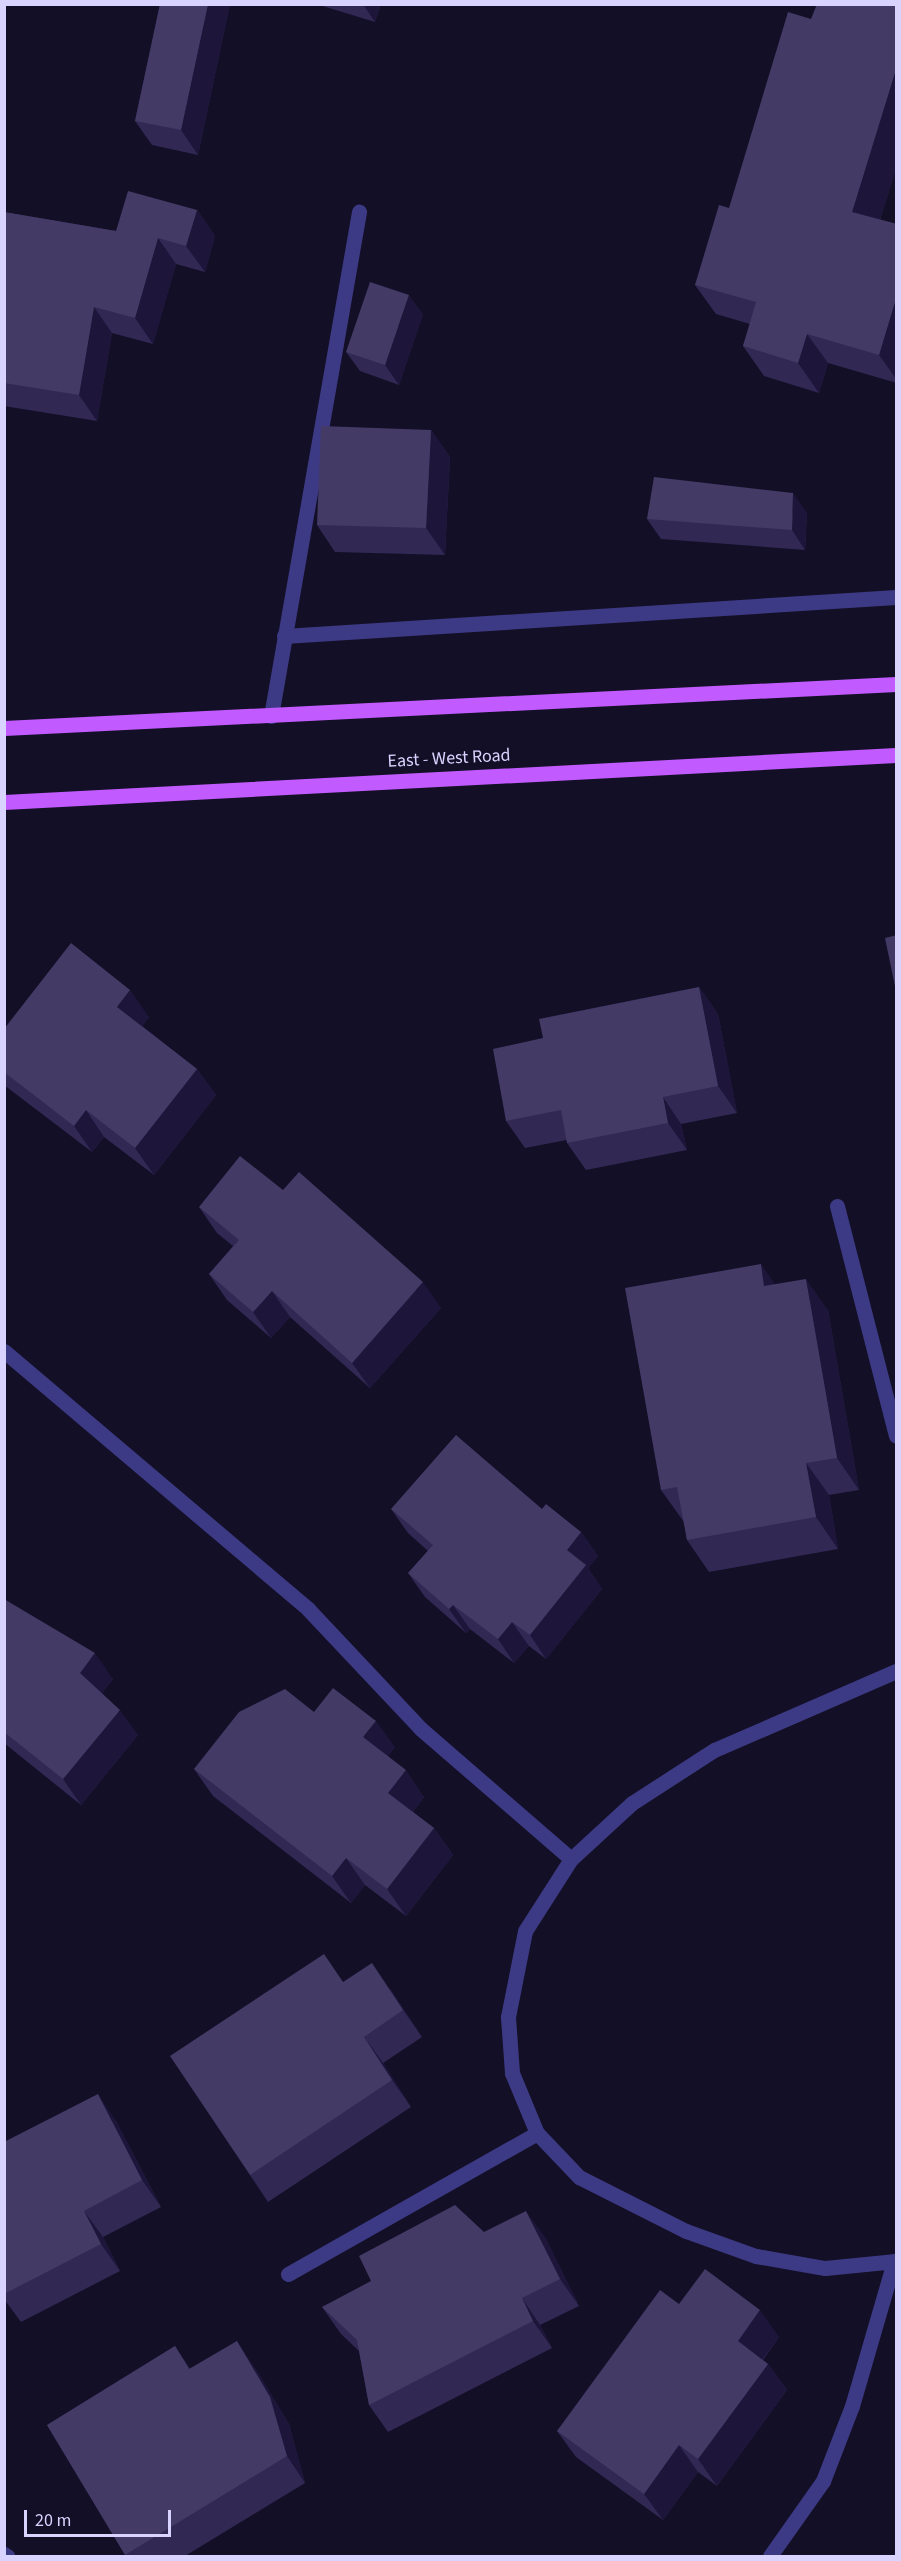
<!DOCTYPE html>
<html>
<head>
<meta charset="utf-8">
<style>
	body { margin:0 }
	#map { position:relative; width:901px; height:2561px; overflow:hidden; background:#130f26; font-family:"Source Sans 3",sans-serif }
	div>[style] { position:absolute }
	[style*='--x'] { left:calc(var(--x)*1px); top:calc(var(--y)*1px); width:calc(var(--w)*1px); rotate:calc(var(--a)*1deg) }
	.service>* { height:15px; margin:-7.5px; padding:0 7.5px; transform-origin:7.5px; border-radius:7.5px; background:#3d3a85 }
	.minor>* { height:15px; margin:-7.5px; padding:0 7.5px; transform-origin:7.5px; border-radius:7.5px; background:#3d3a85 }
	.primary>* { height:15px; margin:-7.5px; padding:0 7.5px; transform-origin:7.5px; border-radius:7.5px; background:#c25bff }
	.wall>* { inset:0; background:#312854 }
	.shaded-wall>* { inset:0; background:#1d163a }
	.building>* { inset:0; background:#433a66 }
	span { translate:-50% -50%; white-space:nowrap; text-align:center; line-height:1.15; -webkit-text-stroke:4.5px #130f26; paint-order:stroke }
	.street-label { font-size:18px; color:#d9d4ff }
	.frame { position:absolute; inset:0; border:6px solid #d9d4ff; pointer-events:none }
	.scale { position:absolute; left:24px; top:2510px; width:147px; height:27px; box-sizing:border-box; border:3px solid #d9d4ff; border-top:0; padding-left:8px; font-size:18px; line-height:21px; white-space:nowrap; color:#d9d4ff; -webkit-text-stroke:4px #130f26; paint-order:stroke }
</style>
</head>
<body>
<div id="map">
	<div class="service">
		<div style="--x:837;--y:1206;--w:237;--a:75.6"></div>
		<div style="--x:4;--y:1351;--w:399;--a:40.3"></div>
		<div style="--x:308;--y:1609;--w:165;--a:46.7"></div>
		<div style="--x:421;--y:1729;--w:198;--a:40.9"></div>
		<div style="--x:896;--y:1671;--w:198;--a:156.5"></div>
		<div style="--x:714;--y:1750;--w:98;--a:147.1"></div>
		<div style="--x:632;--y:1803;--w:83;--a:137.4"></div>
		<div style="--x:571;--y:1859;--w:85;--a:122.6"></div>
		<div style="--x:525;--y:1931;--w:88;--a:101.2"></div>
		<div style="--x:508;--y:2017;--w:56;--a:85.9"></div>
		<div style="--x:512;--y:2073;--w:65;--a:67.4"></div>
		<div style="--x:537;--y:2133;--w:61;--a:46.3"></div>
		<div style="--x:579;--y:2177;--w:120;--a:26.8"></div>
		<div style="--x:686;--y:2231;--w:74;--a:19.7"></div>
		<div style="--x:756;--y:2256;--w:70;--a:9.9"></div>
		<div style="--x:825;--y:2268;--w:71;--a:-5.6"></div>
		<div style="--x:288;--y:2274;--w:286;--a:-29.5"></div>
		<div style="--x:770;--y:2556;--w:92;--a:-54.8"></div>
		<div style="--x:823;--y:2481;--w:80;--a:-68.9"></div>
		<div style="--x:852;--y:2406;--w:151;--a:-73.8"></div>
	</div>
	<div class="minor">
		<div style="--x:284;--y:636;--w:613;--a:-3.65"></div>
		<div style="--x:271;--y:716;--w:512;--a:-80.1"></div>
		<div style="--x:4;--y:2554;--w:4;--a:34"></div>
	</div>
	<div class="primary">
		<div style="--x:4;--y:728;--w:893;--a:-2.82"></div>
		<div style="--x:4;--y:802;--w:893;--a:-3.02"></div>
	</div>
	<div class="wall">
		<div style="clip-path:polygon(160px 4px,230px 4px,198px 155px,152px 145px,135px 121px)"></div>
		<div style="clip-path:polygon(316px 4px,381px 4px,375px 22px)"></div>
		<div style="clip-path:polygon(897px 4px,897px 165px,880px 220px,897px 224px,897px 383px,828px 363px,819px 393px,764px 376px,743px 346px,750px 324px,716px 314px,695px 285px,729px 208px,811px 19px)"></div>
		<div style="clip-path:polygon(197px 210px,215px 236px,205px 272px,176px 264px,153px 344px,112px 333px,97px 421px,4px 406px,4px 212px,116px 231px)"></div>
		<div style="clip-path:polygon(423px 314px,399px 385px,360px 371px,346px 352px)"></div>
		<div style="clip-path:polygon(431px 430px,450px 457px,445px 555px,335px 552px,317px 525px)"></div>
		<div style="clip-path:polygon(807px 513px,805px 550px,661px 539px,647px 519px)"></div>
		<div style="clip-path:polygon(699px 987px,718px 1014px,737px 1113px,681px 1124px,687px 1150px,586px 1170px,567px 1143px,567px 1140px,525px 1148px,506px 1121px,543px 1038px)"></div>
		<div style="clip-path:polygon(149px 1017px,142px 1026px,197px 1069px,216px 1095px,154px 1175px,104px 1137px,92px 1152px,4px 1085px,4px 1029px)"></div>
		<div style="clip-path:polygon(283px 1190px,441px 1308px,370px 1388px,290px 1317px,271px 1338px,227px 1300px,209px 1274px,233px 1246px,217px 1233px,199px 1207px)"></div>
		<div style="clip-path:polygon(775px 1284px,828px 1310px,859px 1490px,829px 1495px,838px 1549px,709px 1572px,687px 1540px,684px 1522px,661px 1490px)"></div>
		<div style="clip-path:polygon(391px 1509px,542px 1509px,581px 1532px,598px 1556px,588px 1568px,602px 1589px,546px 1659px,529px 1646px,514px 1663px,470px 1629px,466px 1633px,425px 1597px,408px 1573px,428px 1551px,408px 1533px)"></div>
		<div style="clip-path:polygon(4px 1599px,113px 1679px,102px 1693px,138px 1735px,81px 1805px,4px 1743px)"></div>
		<div style="clip-path:polygon(314px 1712px,395px 1747px,388px 1756px,424px 1797px,413px 1812px,434px 1828px,453px 1855px,406px 1916px,365px 1885px,351px 1903px,213px 1796px,194px 1769px)"></div>
		<div style="clip-path:polygon(343px 1982px,391px 1990px,422px 2037px,383px 2063px,411px 2107px,268px 2202px,250px 2175px)"></div>
		<div style="clip-path:polygon(116px 2121px,161px 2207px,103px 2237px,120px 2271px,21px 2322px,4px 2299px,4px 2142px)"></div>
		<div style="clip-path:polygon(484px 2232px,545px 2237px,579px 2306px,540px 2325px,552px 2348px,388px 2432px,369px 2405px,359px 2351px,341px 2334px,322px 2307px)"></div>
		<div style="clip-path:polygon(679px 2304px,779px 2337px,763px 2360px,768px 2364px,787px 2390px,717px 2486px,698px 2472px,663px 2520px,576px 2457px,557px 2431px)"></div>
		<div style="clip-path:polygon(175px 2346px,190px 2369px,255px 2368px,289px 2424px,305px 2483px,185px 2556px,126px 2556px,47px 2425px)"></div>
	</div>
	<div class="shaded-wall">
		<div style="clip-path:polygon(208px 4px,230px 4px,198px 155px,181px 130px)"></div>
		<div style="clip-path:polygon(363px 4px,381px 4px,375px 22px)"></div>
		<div style="clip-path:polygon(897px 66px,897px 165px,873px 242px,852px 212px)"></div>
		<div style="clip-path:polygon(197px 210px,215px 236px,205px 272px,186px 246px)"></div>
		<div style="clip-path:polygon(158px 238px,176px 264px,153px 344px,135px 318px)"></div>
		<div style="clip-path:polygon(409px 295px,423px 314px,399px 385px,385px 365px)"></div>
		<div style="clip-path:polygon(897px 295px,897px 380px,879px 355px)"></div>
		<div style="clip-path:polygon(94px 307px,112px 333px,97px 421px,79px 395px)"></div>
		<div style="clip-path:polygon(807px 334px,828px 363px,819px 393px,798px 363px)"></div>
		<div style="clip-path:polygon(431px 430px,450px 457px,445px 555px,426px 528px)"></div>
		<div style="clip-path:polygon(793px 493px,807px 513px,805px 550px,792px 530px)"></div>
		<div style="clip-path:polygon(699px 987px,718px 1014px,737px 1113px,718px 1086px)"></div>
		<div style="clip-path:polygon(130px 990px,149px 1017px,136px 1034px,117px 1007px)"></div>
		<div style="clip-path:polygon(197px 1069px,216px 1095px,154px 1175px,135px 1148px)"></div>
		<div style="clip-path:polygon(663px 1097px,681px 1124px,687px 1150px,668px 1123px)"></div>
		<div style="clip-path:polygon(86px 1110px,104px 1137px,92px 1152px,74px 1126px)"></div>
		<div style="clip-path:polygon(761px 1264px,783px 1296px,764px 1286px)"></div>
		<div style="clip-path:polygon(806px 1279px,828px 1310px,859px 1490px,837px 1458px)"></div>
		<div style="clip-path:polygon(423px 1282px,441px 1308px,370px 1388px,352px 1363px)"></div>
		<div style="clip-path:polygon(272px 1291px,290px 1317px,271px 1338px,253px 1312px)"></div>
		<div style="clip-path:polygon(806px 1463px,829px 1495px,838px 1549px,816px 1517px)"></div>
		<div style="clip-path:polygon(581px 1532px,598px 1556px,588px 1568px,602px 1589px,546px 1659px,530px 1635px,567px 1550px)"></div>
		<div style="clip-path:polygon(453px 1605px,470px 1629px,466px 1633px,449px 1609px)"></div>
		<div style="clip-path:polygon(512px 1622px,529px 1646px,514px 1663px,498px 1639px)"></div>
		<div style="clip-path:polygon(95px 1653px,113px 1679px,98px 1699px,80px 1673px)"></div>
		<div style="clip-path:polygon(120px 1710px,138px 1735px,81px 1805px,63px 1779px)"></div>
		<div style="clip-path:polygon(376px 1721px,395px 1747px,382px 1764px,363px 1737px)"></div>
		<div style="clip-path:polygon(406px 1770px,424px 1797px,407px 1820px,388px 1793px)"></div>
		<div style="clip-path:polygon(434px 1828px,453px 1855px,406px 1916px,387px 1889px)"></div>
		<div style="clip-path:polygon(346px 1858px,365px 1885px,351px 1903px,332px 1876px)"></div>
		<div style="clip-path:polygon(372px 1963px,391px 1990px,422px 2037px,403px 2010px)"></div>
		<div style="clip-path:polygon(364px 2037px,383px 2063px,411px 2107px,392px 2080px)"></div>
		<div style="clip-path:polygon(98px 2094px,116px 2121px,161px 2207px,142px 2180px)"></div>
		<div style="clip-path:polygon(84px 2211px,103px 2237px,120px 2271px,101px 2244px)"></div>
		<div style="clip-path:polygon(526px 2211px,545px 2237px,579px 2306px,560px 2279px)"></div>
		<div style="clip-path:polygon(522px 2298px,540px 2325px,552px 2348px,533px 2321px)"></div>
		<div style="clip-path:polygon(760px 2310px,779px 2337px,756px 2368px,738px 2341px)"></div>
		<div style="clip-path:polygon(237px 2341px,255px 2368px,289px 2424px,305px 2483px,287px 2456px)"></div>
		<div style="clip-path:polygon(768px 2364px,787px 2390px,717px 2486px,698px 2459px)"></div>
		<div style="clip-path:polygon(679px 2445px,698px 2472px,663px 2520px,644px 2494px)"></div>
	</div>
	<div class="building">
		<div style="clip-path:polygon(160px 4px,208px 4px,181px 130px,135px 121px)"></div>
		<div style="clip-path:polygon(817px 4px,897px 4px,897px 66px,852px 212px,897px 224px,897px 295px,879px 355px,807px 334px,798px 363px,743px 346px,756px 302px,695px 285px,719px 205px,729px 208px,788px 12px,811px 19px)"></div>
		<div style="clip-path:polygon(128px 191px,197px 210px,186px 246px,158px 238px,135px 318px,94px 307px,79px 395px,4px 383px,4px 212px,116px 231px)"></div>
		<div style="clip-path:polygon(370px 282px,409px 295px,385px 365px,346px 352px)"></div>
		<div style="clip-path:polygon(321px 426px,431px 430px,426px 528px,317px 525px)"></div>
		<div style="clip-path:polygon(654px 477px,793px 493px,792px 530px,647px 519px)"></div>
		<div style="clip-path:polygon(897px 935px,897px 996px,885px 938px)"></div>
		<div style="clip-path:polygon(71px 943px,130px 990px,117px 1007px,197px 1069px,135px 1148px,86px 1110px,74px 1126px,4px 1072px,4px 1029px)"></div>
		<div style="clip-path:polygon(699px 987px,718px 1086px,663px 1097px,668px 1123px,567px 1143px,561px 1110px,506px 1121px,493px 1049px,543px 1038px,539px 1019px)"></div>
		<div style="clip-path:polygon(240px 1156px,283px 1190px,299px 1172px,423px 1282px,352px 1363px,272px 1291px,253px 1312px,209px 1274px,239px 1240px,199px 1207px)"></div>
		<div style="clip-path:polygon(761px 1264px,764px 1286px,806px 1279px,837px 1458px,806px 1463px,816px 1517px,687px 1540px,677px 1487px,661px 1490px,625px 1288px)"></div>
		<div style="clip-path:polygon(456px 1435px,542px 1509px,546px 1504px,581px 1532px,567px 1550px,586px 1565px,530px 1635px,512px 1622px,498px 1639px,453px 1605px,449px 1609px,408px 1573px,433px 1545px,391px 1509px)"></div>
		<div style="clip-path:polygon(4px 1599px,95px 1653px,80px 1673px,120px 1710px,63px 1779px,4px 1732px)"></div>
		<div style="clip-path:polygon(333px 1688px,376px 1721px,363px 1737px,406px 1770px,388px 1793px,434px 1828px,387px 1889px,346px 1858px,332px 1876px,194px 1769px,239px 1712px,285px 1689px,314px 1712px)"></div>
		<div style="clip-path:polygon(324px 1954px,343px 1982px,372px 1963px,403px 2010px,364px 2037px,392px 2080px,250px 2175px,170px 2056px)"></div>
		<div style="clip-path:polygon(98px 2094px,142px 2180px,84px 2211px,101px 2244px,4px 2294px,4px 2142px)"></div>
		<div style="clip-path:polygon(455px 2205px,484px 2232px,526px 2211px,560px 2279px,522px 2298px,533px 2321px,369px 2405px,357px 2340px,322px 2307px,371px 2281px,359px 2256px)"></div>
		<div style="clip-path:polygon(705px 2269px,760px 2310px,738px 2341px,768px 2364px,698px 2459px,679px 2445px,644px 2494px,557px 2431px,660px 2290px,679px 2304px)"></div>
		<div style="clip-path:polygon(237px 2341px,270px 2397px,287px 2456px,125px 2555px,47px 2425px,175px 2346px,189px 2369px)"></div>
	</div>
	<div class="street-label">
		<span style="left:449px;top:759px;rotate:-3deg">East - West Road</span>
	</div>
	<div class="frame"></div>
	<div class="scale">20 m</div>
</div>
</body>
</html>
